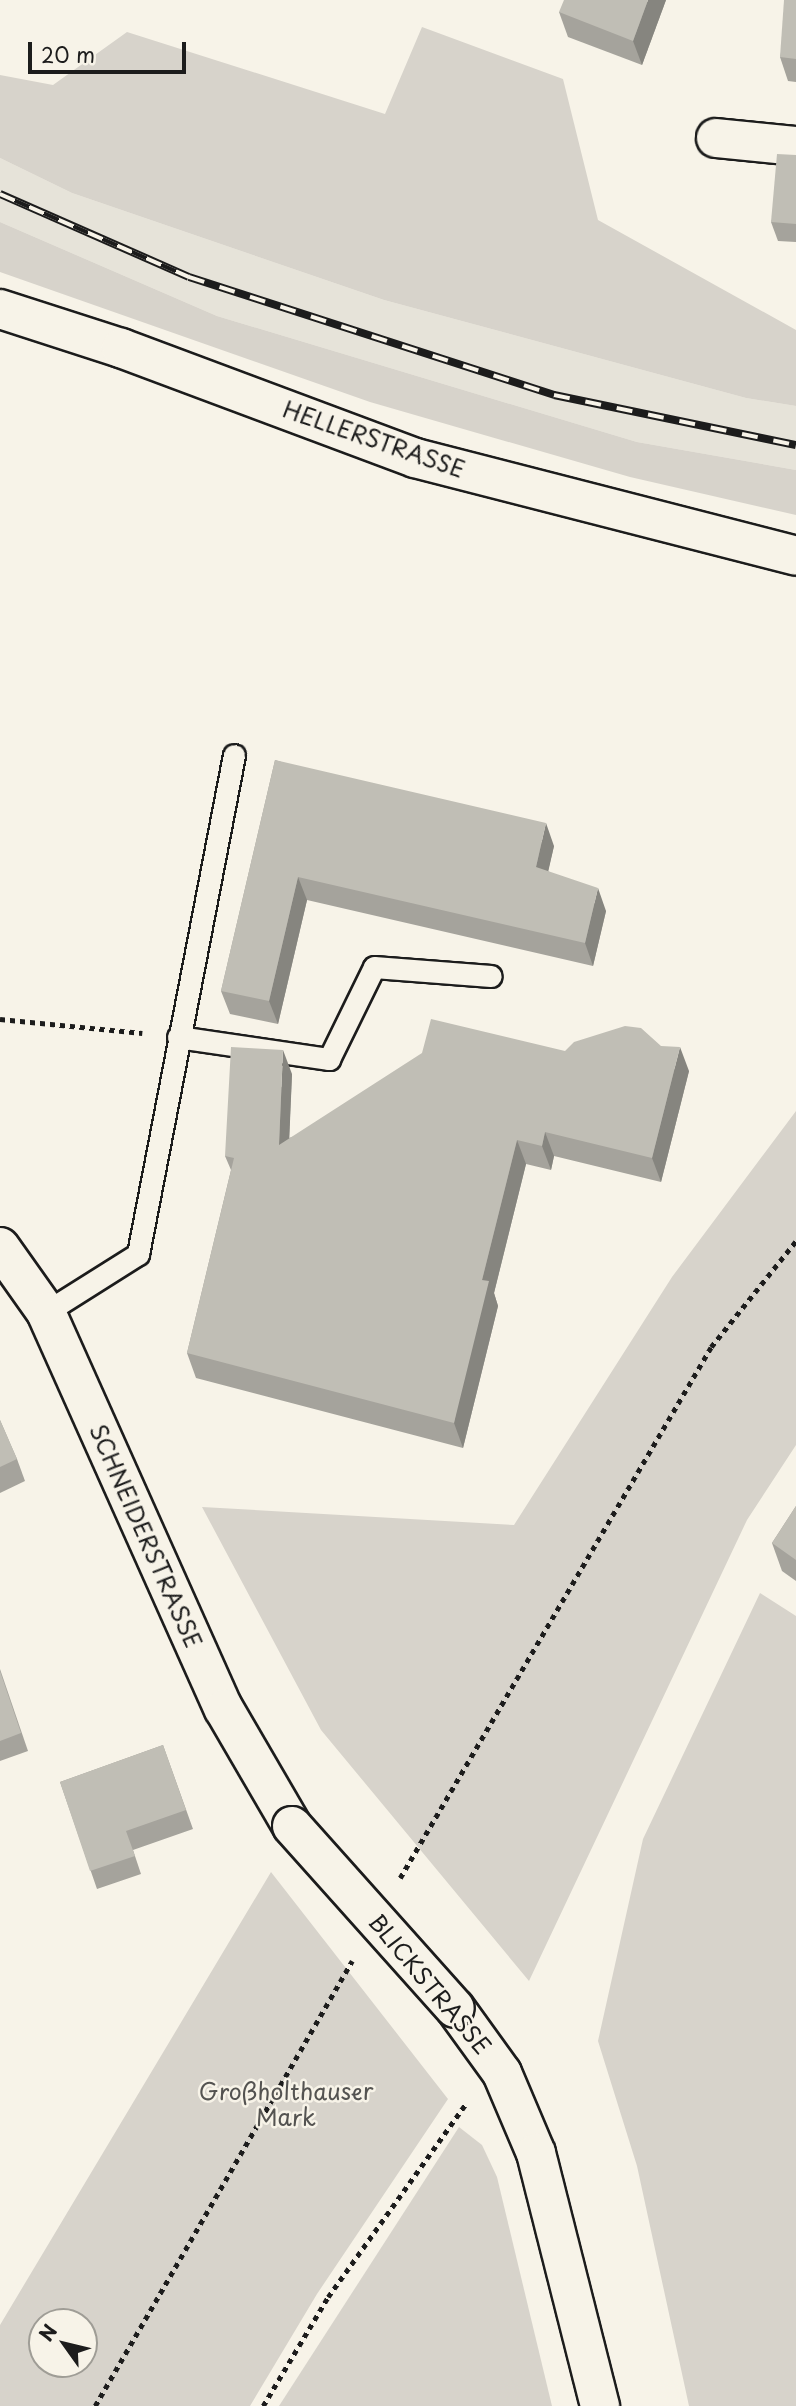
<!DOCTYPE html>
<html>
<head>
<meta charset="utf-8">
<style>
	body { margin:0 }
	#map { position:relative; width:796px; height:2406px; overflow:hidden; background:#f7f3e8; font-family:"Playpen Sans",sans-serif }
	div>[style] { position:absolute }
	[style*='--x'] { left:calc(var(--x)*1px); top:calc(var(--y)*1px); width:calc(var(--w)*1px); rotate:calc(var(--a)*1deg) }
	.built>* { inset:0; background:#e6e3d9 }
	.green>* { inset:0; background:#d7d3cb }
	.path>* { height:4.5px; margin-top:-2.25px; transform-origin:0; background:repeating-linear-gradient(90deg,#1c1c1c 0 5px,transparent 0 10px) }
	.roads { filter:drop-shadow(2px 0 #1c1c1c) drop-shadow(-2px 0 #1c1c1c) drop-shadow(0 2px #1c1c1c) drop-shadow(0 -2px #1c1c1c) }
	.lane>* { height:21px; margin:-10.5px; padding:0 10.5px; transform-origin:10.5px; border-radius:10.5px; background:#f7f3e8 }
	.street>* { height:38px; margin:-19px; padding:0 19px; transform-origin:19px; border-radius:19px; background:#f7f3e8 }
	.rail>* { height:8px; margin-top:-4px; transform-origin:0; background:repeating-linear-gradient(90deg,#f7f3e8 0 16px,#1c1c1c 0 32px); box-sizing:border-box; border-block:2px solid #1c1c1c }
	.bridges { filter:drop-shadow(2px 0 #1c1c1c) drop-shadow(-2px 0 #1c1c1c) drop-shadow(0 2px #1c1c1c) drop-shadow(0 -2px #1c1c1c) }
	.street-bridge>* { height:38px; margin:-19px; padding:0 19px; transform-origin:19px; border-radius:19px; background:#f7f3e8 }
	.wall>* { inset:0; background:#a5a39c }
	.shaded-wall>* { inset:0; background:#86857f }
	.building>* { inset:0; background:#c0beb5 }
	span { translate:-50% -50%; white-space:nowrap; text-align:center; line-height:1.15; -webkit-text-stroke:5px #f7f3e8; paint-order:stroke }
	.street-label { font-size:23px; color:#1c1c1c }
	.park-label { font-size:23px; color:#545351 }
	.north { position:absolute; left:28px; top:2308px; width:70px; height:70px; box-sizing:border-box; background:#f7f3e8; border:2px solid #9f9d96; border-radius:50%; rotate:304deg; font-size:19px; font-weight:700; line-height:28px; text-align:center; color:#1c1c1c }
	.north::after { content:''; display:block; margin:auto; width:24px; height:32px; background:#1c1c1c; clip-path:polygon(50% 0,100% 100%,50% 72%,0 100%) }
	.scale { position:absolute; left:28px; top:42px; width:158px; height:32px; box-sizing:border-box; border:4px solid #1c1c1c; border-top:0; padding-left:9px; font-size:21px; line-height:24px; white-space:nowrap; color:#1c1c1c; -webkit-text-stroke:5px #f7f3e8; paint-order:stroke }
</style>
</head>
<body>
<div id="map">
	<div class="built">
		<div style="clip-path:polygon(0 158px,72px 193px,384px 300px,746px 398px,796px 406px,796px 470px,637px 442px,217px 316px,0 222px)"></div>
	</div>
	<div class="green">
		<div style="clip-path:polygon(422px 27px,563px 79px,598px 220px,796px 330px,796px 406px,746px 398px,384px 300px,72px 193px,0 158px,0 75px,53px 85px,127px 32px,385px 114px)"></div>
		<div style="clip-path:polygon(0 222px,217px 316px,637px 442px,796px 470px,796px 515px,630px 477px,370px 402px,0 272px)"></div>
		<div style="clip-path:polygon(796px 1111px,796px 1445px,747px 1520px,529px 1981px,321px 1730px,202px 1507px,514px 1525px,672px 1277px)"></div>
		<div style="clip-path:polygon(760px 1593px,796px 1616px,796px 2406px,689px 2406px,637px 2166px,598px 2041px,643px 1839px)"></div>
		<div style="clip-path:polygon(evenodd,271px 1872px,448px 2099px,317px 2294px,250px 2406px,0 2406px,0 2325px,271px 1872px,42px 2322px,84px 2322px,84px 2364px,42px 2364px,42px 2322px)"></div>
		<div style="clip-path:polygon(459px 2127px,482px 2145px,497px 2177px,552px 2406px,279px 2406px)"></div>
	</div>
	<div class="path">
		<div style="--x:0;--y:1019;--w:143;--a:5.6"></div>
		<div style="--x:400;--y:1878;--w:615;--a:-59.64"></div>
		<div style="--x:711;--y:1347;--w:136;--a:-51.3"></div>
		<div style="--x:95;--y:2406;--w:514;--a:-59.99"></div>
		<div style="--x:263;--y:2406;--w:127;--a:-59.2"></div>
		<div style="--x:328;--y:2297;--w:236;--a:-54.5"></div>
	</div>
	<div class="roads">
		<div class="lane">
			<div style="--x:178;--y:1037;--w:153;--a:8.3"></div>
			<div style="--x:329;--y:1059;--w:102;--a:-63.9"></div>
			<div style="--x:374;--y:967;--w:117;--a:4.4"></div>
			<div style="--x:46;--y:1312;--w:109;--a:-32.2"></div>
			<div style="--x:138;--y:1254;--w:508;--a:-79.11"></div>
		</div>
		<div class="street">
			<div style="--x:716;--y:138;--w:80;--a:5.7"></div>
			<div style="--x:0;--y:309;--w:127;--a:17.9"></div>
			<div style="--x:121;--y:348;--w:314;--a:20.5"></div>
			<div style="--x:415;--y:458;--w:393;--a:14.4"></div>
			<div style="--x:0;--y:1247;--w:80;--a:54.7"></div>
			<div style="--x:46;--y:1312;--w:435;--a:65.9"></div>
			<div style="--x:224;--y:1709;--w:135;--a:59.8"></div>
			<div style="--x:455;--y:2008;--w:80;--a:54.1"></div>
			<div style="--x:502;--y:2073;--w:87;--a:67"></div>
			<div style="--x:536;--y:2153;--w:261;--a:75.8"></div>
		</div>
	</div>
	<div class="rail">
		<div style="--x:0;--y:194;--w:206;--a:23.7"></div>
		<div style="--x:189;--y:277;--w:384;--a:17.9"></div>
		<div style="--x:554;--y:395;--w:247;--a:11.7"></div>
	</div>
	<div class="bridges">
		<div class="street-bridge">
			<div style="--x:292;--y:1826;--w:244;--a:48.2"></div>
		</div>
	</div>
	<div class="wall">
		<div style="clip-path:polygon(666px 0,642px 65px,568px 37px,559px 12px)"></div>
		<div style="clip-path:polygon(796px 0,796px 82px,788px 81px,780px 57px)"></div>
		<div style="clip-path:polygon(796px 155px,796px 242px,778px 241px,771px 222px)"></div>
		<div style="clip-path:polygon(275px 760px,554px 846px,548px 871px,606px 911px,593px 966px,307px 900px,278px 1024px,230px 1014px,221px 991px)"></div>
		<div style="clip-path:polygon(565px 1051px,689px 1071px,661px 1182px,554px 1156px,551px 1170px,526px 1164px,494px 1293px,498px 1306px,463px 1448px,196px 1378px,187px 1353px,231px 1170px,225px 1156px,292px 1074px,289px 1138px)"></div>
		<div style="clip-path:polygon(0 1420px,17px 1459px,25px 1481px,0 1493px)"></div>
		<div style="clip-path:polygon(796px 1506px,796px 1581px,782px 1571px,772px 1543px)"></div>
		<div style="clip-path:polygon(0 1669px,28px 1751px,0 1761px)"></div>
		<div style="clip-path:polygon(163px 1745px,193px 1829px,133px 1850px,141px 1874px,97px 1889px,60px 1782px)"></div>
	</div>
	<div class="shaded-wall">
		<div style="clip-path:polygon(648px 0,666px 0,642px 65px,633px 41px)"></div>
		<div style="clip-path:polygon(546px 823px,554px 846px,544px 890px,536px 867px)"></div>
		<div style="clip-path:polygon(298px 877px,307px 900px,278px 1024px,269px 1001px)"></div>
		<div style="clip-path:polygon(598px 888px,606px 911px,593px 966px,585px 943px)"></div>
		<div style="clip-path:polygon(680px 1047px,689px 1071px,661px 1182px,652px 1158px)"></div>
		<div style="clip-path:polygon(283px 1050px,292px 1074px,288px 1169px,279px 1145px)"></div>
		<div style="clip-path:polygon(545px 1132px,554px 1156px,551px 1170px,542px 1146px)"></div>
		<div style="clip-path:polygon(517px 1140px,526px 1164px,494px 1293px,498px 1306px,463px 1448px,454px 1423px,482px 1280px)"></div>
	</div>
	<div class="building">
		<div style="clip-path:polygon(564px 0,648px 0,633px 41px,559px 12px)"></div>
		<div style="clip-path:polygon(784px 0,796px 0,796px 59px,780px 57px)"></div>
		<div style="clip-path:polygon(777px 154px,796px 155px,796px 224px,771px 222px)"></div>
		<div style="clip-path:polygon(275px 760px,546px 823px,536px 867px,598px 888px,585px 943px,298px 877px,269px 1001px,221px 991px)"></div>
		<div style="clip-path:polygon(431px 1019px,565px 1051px,574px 1042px,625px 1026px,641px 1028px,661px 1046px,680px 1047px,652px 1158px,545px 1132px,542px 1146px,517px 1140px,482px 1280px,489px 1281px,454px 1423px,187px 1353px,234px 1158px,225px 1156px,231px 1047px,283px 1050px,279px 1145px,422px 1053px)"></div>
		<div style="clip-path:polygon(0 1420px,17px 1459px,0 1467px)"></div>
		<div style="clip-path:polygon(796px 1506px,796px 1560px,772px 1543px)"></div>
		<div style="clip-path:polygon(0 1671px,21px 1733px,0 1741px)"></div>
		<div style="clip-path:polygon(163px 1745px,186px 1810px,126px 1831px,135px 1856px,90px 1871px,60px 1782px)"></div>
	</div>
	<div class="street-label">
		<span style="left:374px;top:439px;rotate:19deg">HELLERSTRASSE</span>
		<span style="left:146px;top:1536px;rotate:66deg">SCHNEIDERSTRASSE</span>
		<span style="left:430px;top:1984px;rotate:50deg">BLICKSTRASSE</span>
	</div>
	<div class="park-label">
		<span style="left:286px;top:2104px">Großholthauser<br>Mark</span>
	</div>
	<div class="north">N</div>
	<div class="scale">20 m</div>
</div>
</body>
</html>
